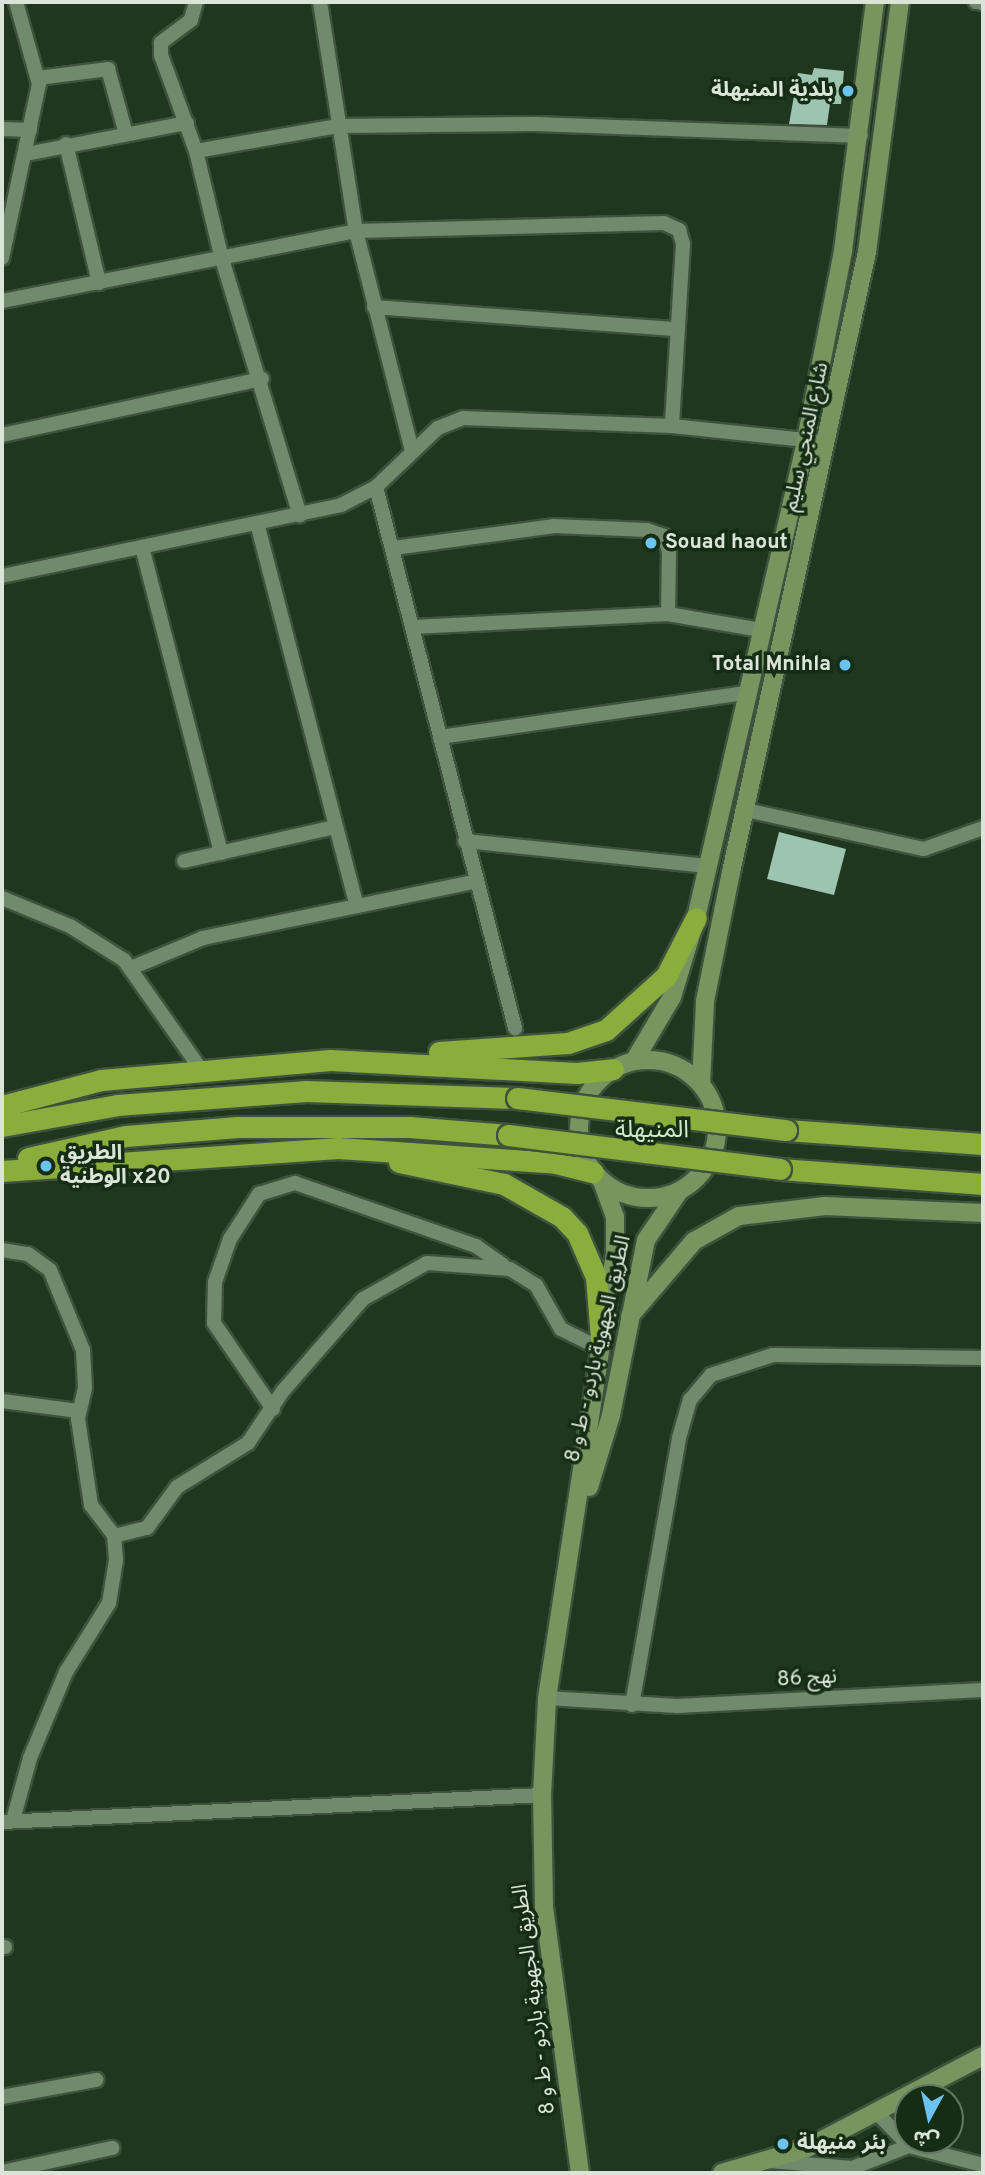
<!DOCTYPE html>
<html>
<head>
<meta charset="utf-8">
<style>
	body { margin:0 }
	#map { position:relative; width:985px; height:2175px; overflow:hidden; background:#21361f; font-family:Overpass,"Noto Sans Arabic",sans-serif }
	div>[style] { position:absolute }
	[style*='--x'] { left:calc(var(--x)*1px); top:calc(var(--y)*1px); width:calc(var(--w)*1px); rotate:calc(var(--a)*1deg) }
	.building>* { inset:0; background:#9dc4ae }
	.roads { filter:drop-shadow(2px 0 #3f523d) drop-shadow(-2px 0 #3f523d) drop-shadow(0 2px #3f523d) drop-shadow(0 -2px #3f523d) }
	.street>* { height:14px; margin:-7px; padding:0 7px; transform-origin:7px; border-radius:7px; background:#718a6e }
	.secondary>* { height:18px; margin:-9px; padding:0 9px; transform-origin:9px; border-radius:9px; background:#79945f }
	.secondary>.ring { margin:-9px; padding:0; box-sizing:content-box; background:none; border:18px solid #79945f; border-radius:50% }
	.highway>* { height:21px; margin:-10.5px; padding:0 10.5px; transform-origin:10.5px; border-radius:10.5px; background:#8bad3b }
	.bridges { filter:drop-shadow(2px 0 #3f523d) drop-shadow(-2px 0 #3f523d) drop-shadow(0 2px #3f523d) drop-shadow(0 -2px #3f523d) }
	.highway-bridge>* { height:21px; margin:-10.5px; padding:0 10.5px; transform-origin:10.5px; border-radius:10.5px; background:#8bad3b }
	.dots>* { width:19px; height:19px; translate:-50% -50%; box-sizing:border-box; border:4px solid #172c15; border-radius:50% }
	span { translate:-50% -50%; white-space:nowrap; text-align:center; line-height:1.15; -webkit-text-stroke:7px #172c15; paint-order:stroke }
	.poi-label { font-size:21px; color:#d9e6d7; font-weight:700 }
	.right { translate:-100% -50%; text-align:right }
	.left { translate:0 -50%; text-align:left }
	.street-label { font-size:21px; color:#d9e6d7 }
	.quarter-label { font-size:24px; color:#cee9cb }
	.frame { position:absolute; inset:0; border:4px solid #d9e6d7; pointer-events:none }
	.north { position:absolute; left:894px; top:2084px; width:70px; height:70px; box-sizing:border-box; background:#172c15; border:2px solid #657663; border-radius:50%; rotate:188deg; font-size:19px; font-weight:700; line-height:28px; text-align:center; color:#d9e6d7 }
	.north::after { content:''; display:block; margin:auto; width:24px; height:32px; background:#6ac3f1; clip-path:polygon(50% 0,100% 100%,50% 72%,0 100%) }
</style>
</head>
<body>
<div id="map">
	<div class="building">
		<div style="clip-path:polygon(814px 68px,844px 71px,841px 104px,830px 104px,827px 125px,789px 124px,798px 73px,812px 75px)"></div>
		<div style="clip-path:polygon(779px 832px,846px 849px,834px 895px,767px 879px)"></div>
	</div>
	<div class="roads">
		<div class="street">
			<div style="--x:196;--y:2;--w:19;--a:106"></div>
			<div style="--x:191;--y:20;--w:38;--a:143"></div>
			<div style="--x:161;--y:43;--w:12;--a:90"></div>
			<div style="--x:161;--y:55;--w:102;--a:70"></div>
			<div style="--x:196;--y:151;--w:111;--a:76.5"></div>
			<div style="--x:222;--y:259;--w:268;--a:73.1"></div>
			<div style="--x:320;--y:2;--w:232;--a:81.1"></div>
			<div style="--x:356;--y:231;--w:227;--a:75.7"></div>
			<div style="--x:976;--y:2;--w:7;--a:8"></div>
			<div style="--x:38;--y:78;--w:71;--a:-7.3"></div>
			<div style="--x:108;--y:69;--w:67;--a:74.5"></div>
			<div style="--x:2;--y:129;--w:28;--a:2"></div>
			<div style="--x:66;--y:144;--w:143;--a:76.6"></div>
			<div style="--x:196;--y:151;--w:144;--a:-10"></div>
			<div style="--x:338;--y:126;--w:197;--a:-0.6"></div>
			<div style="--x:535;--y:124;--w:326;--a:2.1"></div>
			<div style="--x:26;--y:154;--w:164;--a:-10.9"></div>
			<div style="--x:2;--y:258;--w:178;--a:-78"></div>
			<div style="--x:39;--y:84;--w:85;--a:-105.7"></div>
			<div style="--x:2;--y:301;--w:361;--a:-11.2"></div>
			<div style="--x:356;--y:231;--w:308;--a:-1.5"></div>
			<div style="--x:664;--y:223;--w:17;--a:25"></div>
			<div style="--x:679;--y:230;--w:15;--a:74"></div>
			<div style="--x:683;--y:244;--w:182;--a:93.5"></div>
			<div style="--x:374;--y:307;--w:304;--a:4.2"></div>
			<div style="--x:2;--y:435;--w:266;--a:-12.2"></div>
			<div style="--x:376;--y:487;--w:559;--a:75.59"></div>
			<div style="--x:257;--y:523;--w:394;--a:75.4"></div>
			<div style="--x:142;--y:547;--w:316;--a:75.5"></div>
			<div style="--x:394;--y:548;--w:162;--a:-7.8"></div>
			<div style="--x:554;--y:526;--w:93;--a:2.5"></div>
			<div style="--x:647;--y:530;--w:18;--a:19"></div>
			<div style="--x:664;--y:536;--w:16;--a:72"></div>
			<div style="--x:669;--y:551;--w:63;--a:90.9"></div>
			<div style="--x:2;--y:576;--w:346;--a:-11.8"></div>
			<div style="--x:341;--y:505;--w:39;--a:-27"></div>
			<div style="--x:376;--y:487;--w:86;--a:-43.6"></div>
			<div style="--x:438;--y:428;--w:27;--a:-22"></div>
			<div style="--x:463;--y:418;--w:209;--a:2.2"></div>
			<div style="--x:672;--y:426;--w:144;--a:6"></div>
			<div style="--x:413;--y:627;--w:255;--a:-2.9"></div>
			<div style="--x:668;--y:614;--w:94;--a:9.8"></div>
			<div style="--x:440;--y:737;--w:309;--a:-8.2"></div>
			<div style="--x:746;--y:810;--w:182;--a:12.4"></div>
			<div style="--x:924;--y:849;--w:63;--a:-19.6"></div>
			<div style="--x:465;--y:841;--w:244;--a:5.9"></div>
			<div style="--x:184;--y:861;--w:155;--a:-12.7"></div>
			<div style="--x:2;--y:898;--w:74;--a:22.4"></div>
			<div style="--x:70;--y:926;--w:64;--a:32.2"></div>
			<div style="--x:124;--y:960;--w:132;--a:54.9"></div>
			<div style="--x:131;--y:968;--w:78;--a:-22.6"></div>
			<div style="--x:203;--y:938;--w:277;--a:-11.7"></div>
			<div style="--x:2;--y:1250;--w:26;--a:9"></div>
			<div style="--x:28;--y:1254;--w:27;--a:36"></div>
			<div style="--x:50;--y:1270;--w:87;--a:67.6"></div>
			<div style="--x:83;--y:1350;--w:38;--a:87"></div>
			<div style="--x:85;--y:1388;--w:32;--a:103"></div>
			<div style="--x:78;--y:1419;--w:87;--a:81.4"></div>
			<div style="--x:91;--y:1505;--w:39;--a:53"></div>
			<div style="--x:114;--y:1536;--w:24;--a:85"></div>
			<div style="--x:116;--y:1560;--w:44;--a:99.2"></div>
			<div style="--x:109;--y:1603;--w:81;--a:121.9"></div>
			<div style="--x:66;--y:1672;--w:93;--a:112.7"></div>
			<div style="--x:30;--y:1758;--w:64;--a:105.3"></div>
			<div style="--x:2;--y:1401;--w:77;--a:7.5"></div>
			<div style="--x:273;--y:1409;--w:104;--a:-124.5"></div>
			<div style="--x:214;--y:1323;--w:41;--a:-88.6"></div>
			<div style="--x:215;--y:1282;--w:46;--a:-70.8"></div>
			<div style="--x:230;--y:1239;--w:54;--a:-57.2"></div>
			<div style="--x:259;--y:1194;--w:38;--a:-17"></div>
			<div style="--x:295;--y:1183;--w:192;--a:19.2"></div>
			<div style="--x:476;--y:1246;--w:33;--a:35"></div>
			<div style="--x:114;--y:1536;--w:34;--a:-14"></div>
			<div style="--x:147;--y:1528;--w:51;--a:-53.8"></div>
			<div style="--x:177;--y:1487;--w:84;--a:-31.8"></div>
			<div style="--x:248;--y:1443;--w:63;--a:-56.1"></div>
			<div style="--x:283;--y:1391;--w:122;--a:-49"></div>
			<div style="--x:363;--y:1299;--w:73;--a:-29.4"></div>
			<div style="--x:427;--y:1263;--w:83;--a:4.1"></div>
			<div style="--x:510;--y:1269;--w:31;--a:32"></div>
			<div style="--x:536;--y:1285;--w:51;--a:60.4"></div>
			<div style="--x:561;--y:1329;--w:42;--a:26.6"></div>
			<div style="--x:547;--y:1698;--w:130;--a:3.5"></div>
			<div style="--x:677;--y:1706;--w:306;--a:-3"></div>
			<div style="--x:632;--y:1705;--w:271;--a:-80"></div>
			<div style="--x:679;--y:1438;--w:40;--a:-74"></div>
			<div style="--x:690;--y:1400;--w:33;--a:-50"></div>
			<div style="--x:711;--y:1375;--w:65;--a:-17.9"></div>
			<div style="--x:773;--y:1355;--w:210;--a:0.8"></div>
			<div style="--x:2;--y:1822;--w:541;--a:-2.86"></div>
			<div style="--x:2;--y:1947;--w:3;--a:0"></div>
			<div style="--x:2;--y:2097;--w:96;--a:-10.3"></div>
			<div style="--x:876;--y:2112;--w:47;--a:45.9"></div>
			<div style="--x:909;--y:2146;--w:76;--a:14.4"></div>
			<div style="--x:770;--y:2161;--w:82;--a:4.9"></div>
			<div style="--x:852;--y:2168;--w:61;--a:-21.1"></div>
			<div style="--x:2;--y:2172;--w:113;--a:-12.3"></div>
		</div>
		<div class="secondary">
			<div class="ring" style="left:579px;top:1060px;width:120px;height:120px"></div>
			<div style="--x:634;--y:1061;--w:74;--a:-59.3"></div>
			<div style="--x:672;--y:997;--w:83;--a:-73.1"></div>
			<div style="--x:696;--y:918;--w:490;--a:-77"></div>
			<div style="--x:806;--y:440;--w:193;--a:-78.9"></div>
			<div style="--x:843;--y:251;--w:251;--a:-82.7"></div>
			<div style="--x:701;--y:1084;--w:83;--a:-87.2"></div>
			<div style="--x:705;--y:1001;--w:132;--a:-78.6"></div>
			<div style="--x:731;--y:872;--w:635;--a:-77.63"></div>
			<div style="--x:867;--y:252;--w:252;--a:-82.5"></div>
			<div style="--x:630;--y:1316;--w:99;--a:-49.5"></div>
			<div style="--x:694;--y:1241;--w:51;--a:-29.1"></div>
			<div style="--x:739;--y:1216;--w:87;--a:-6.6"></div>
			<div style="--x:825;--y:1206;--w:158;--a:2.5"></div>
			<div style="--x:589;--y:1487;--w:75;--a:-73"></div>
			<div style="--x:611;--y:1415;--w:178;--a:-78.7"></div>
			<div style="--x:646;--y:1240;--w:57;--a:-55.8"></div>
			<div style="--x:580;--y:2173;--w:268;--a:-97.7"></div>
			<div style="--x:544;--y:1907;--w:112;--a:-91"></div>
			<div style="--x:542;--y:1795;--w:97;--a:-87"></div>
			<div style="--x:547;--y:1698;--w:447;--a:-81.3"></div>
			<div style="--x:615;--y:1256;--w:39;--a:-90"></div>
			<div style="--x:615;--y:1217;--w:38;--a:-110"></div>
			<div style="--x:722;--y:2173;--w:89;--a:-16.4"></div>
			<div style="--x:807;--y:2148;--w:199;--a:-27.6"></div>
		</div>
		<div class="highway">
			<div style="--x:439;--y:1052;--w:129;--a:-4"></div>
			<div style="--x:568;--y:1043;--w:40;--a:-18.9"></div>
			<div style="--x:606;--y:1030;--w:81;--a:-42"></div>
			<div style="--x:666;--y:976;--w:65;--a:-62.7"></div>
			<div style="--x:2;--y:1106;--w:102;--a:-14.7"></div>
			<div style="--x:101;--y:1080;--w:230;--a:-5"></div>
			<div style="--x:330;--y:1060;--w:247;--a:3"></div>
			<div style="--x:577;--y:1073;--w:36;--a:-6"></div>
			<div style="--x:2;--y:1126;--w:117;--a:-10.3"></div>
			<div style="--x:117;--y:1105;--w:190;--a:-4.2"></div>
			<div style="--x:306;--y:1091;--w:211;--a:1.9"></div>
			<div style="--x:786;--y:1130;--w:197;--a:4.1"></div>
			<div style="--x:28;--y:1158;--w:100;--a:-12.7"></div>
			<div style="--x:126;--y:1136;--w:112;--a:-4.6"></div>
			<div style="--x:238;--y:1127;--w:171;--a:0"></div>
			<div style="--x:409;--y:1127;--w:99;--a:4.6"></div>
			<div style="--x:399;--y:1162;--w:107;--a:11.8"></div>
			<div style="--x:504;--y:1184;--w:67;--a:29.6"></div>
			<div style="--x:562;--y:1217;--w:22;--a:47"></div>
			<div style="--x:577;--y:1233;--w:48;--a:66.6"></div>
			<div style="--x:596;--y:1277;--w:61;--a:85.3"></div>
			<div style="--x:780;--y:1169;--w:204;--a:4.2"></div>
			<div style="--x:2;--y:1171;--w:337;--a:-3.9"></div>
			<div style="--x:338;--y:1148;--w:219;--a:3.9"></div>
			<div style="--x:556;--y:1163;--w:38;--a:14"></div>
		</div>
	</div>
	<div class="bridges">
		<div class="highway-bridge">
			<div style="--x:517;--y:1098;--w:271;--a:6.8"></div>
			<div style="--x:508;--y:1135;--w:274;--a:7.1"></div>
		</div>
	</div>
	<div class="dots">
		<div style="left:848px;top:91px;background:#6ac3f1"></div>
		<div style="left:651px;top:543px;background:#6ac3f1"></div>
		<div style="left:845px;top:665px;background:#6ac3f1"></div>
		<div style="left:46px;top:1166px;background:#6ac3f1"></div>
		<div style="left:783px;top:2144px;background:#6ac3f1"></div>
	</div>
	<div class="poi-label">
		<span class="right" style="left:834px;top:91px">بلدية المنيهلة</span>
		<span class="left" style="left:665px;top:543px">Souad haout</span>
		<span class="right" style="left:831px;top:665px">Total Mnihla</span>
		<span class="left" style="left:60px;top:1166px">الطريق<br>الوطنية x20</span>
		<span class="left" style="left:797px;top:2144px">بئر منيهلة</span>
	</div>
	<div class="street-label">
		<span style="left:807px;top:437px;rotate:-78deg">شارع المنجي سليم</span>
		<span style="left:599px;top:1349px;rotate:-77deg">الطريق الجهوية باردو - ط و 8</span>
		<span style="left:807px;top:1679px;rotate:-3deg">نهج 86</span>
		<span style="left:535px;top:1999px;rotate:-97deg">الطريق الجهوية باردو - ط و 8</span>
	</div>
	<div class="quarter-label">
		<span style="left:652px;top:1132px">المنيهلة</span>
	</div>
	<div class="frame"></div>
	<div class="north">ش</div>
</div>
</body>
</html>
